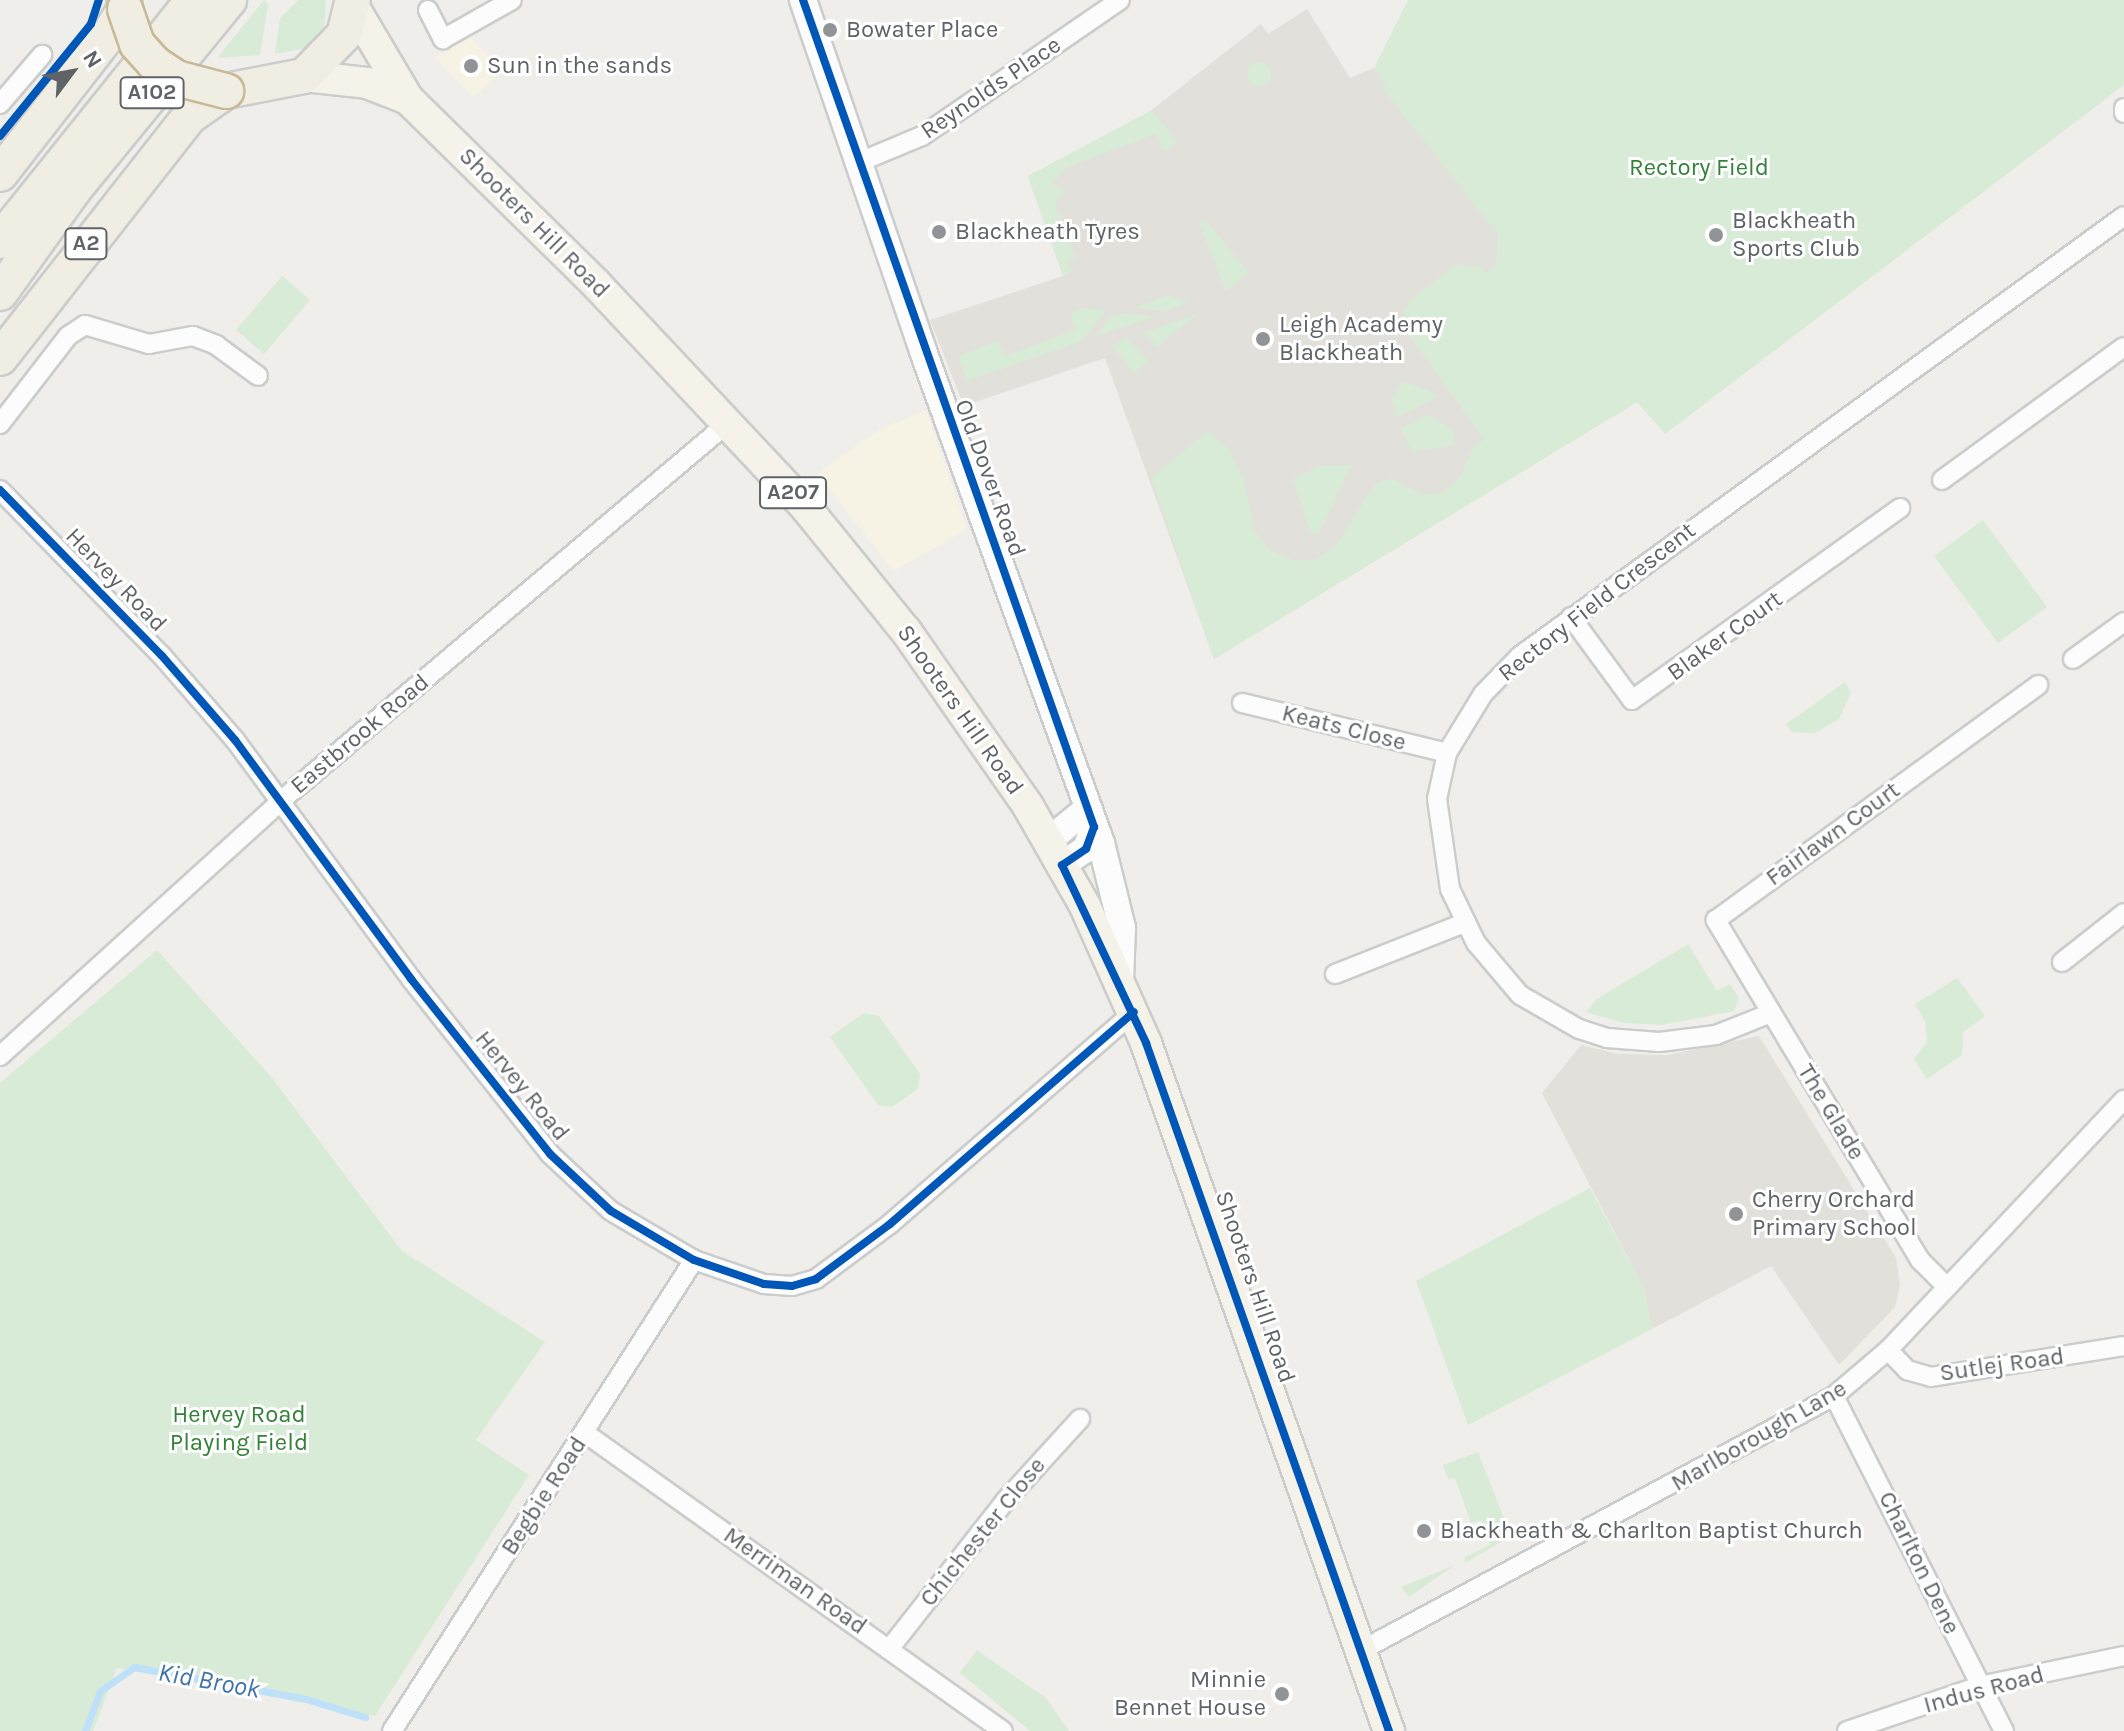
<!DOCTYPE html>
<html>
<head>
<meta charset="utf-8">
<style>
	body { margin:0 }
	#map { position:relative; width:2124px; height:1731px; overflow:hidden; background:#efeeea; font-family:Karla,sans-serif }
	div>[style] { position:absolute }
	[style*='--x'] { left:calc(var(--x)*1px); top:calc(var(--y)*1px); width:calc(var(--w)*1px); rotate:calc(var(--a)*1deg) }
	.commercial>* { inset:0; background:#f7f3e4 }
	.education>* { inset:0; background:#e2e0da }
	.green>* { inset:0; background:#d8ebd6 }
	.round { border-radius:50% }
	.stream>* { height:7px; margin:-3.5px; padding:0 3.5px; transform-origin:3.5px; border-radius:3.5px; background:#bfe0f9 }
	.roads { filter:drop-shadow(2px 0 #cbcccc) drop-shadow(-2px 0 #cbcccc) drop-shadow(0 2px #cbcccc) drop-shadow(0 -2px #cbcccc) }
	.street>* { height:18px; margin:-9px; padding:0 9px; transform-origin:9px; border-radius:9px; background:#fdfcfc }
	.secondary>* { height:26px; margin:-13px; padding:0 13px; transform-origin:13px; border-radius:13px; background:#fdfcfc }
	.primary>* { height:30px; margin:-15px; padding:0 15px; transform-origin:15px; border-radius:15px; background:#f4f2e9 }
	.highway>* { height:34px; margin:-17px; padding:0 17px; transform-origin:17px; border-radius:17px; background:#f0ede3 }
	.bridges { filter:drop-shadow(2px 0 #c8b996) drop-shadow(-2px 0 #c8b996) drop-shadow(0 2px #c8b996) drop-shadow(0 -2px #c8b996) }
	.highway-bridge>* { height:34px; margin:-17px; padding:0 17px; transform-origin:17px; border-radius:17px; background:#f0ede3 }
	.cycleway>* { height:8px; margin:-4px; padding:0 4px; transform-origin:4px; border-radius:4px; background:#0057b8 }
	.dots>* { width:22px; height:22px; translate:-50% -50%; box-sizing:border-box; border:4px solid #fff; border-radius:50% }
	span { translate:-50% -50%; white-space:nowrap; text-align:center; line-height:1.15; -webkit-text-stroke:6px #fff; paint-order:stroke }
	.shield-label span { padding:2px 6px; background:#fff; border:2px solid; border-radius:6px; -webkit-text-stroke-width:0 }
	.shield-label { font-size:22px; color:#5f6368; font-weight:700 }
	.poi-label { font-size:24px; color:#5f6368 }
	.left { translate:0 -50%; text-align:left }
	.right { translate:-100% -50%; text-align:right }
	.street-label { font-size:24px; color:#5f6368 }
	.park-label { font-size:24px; color:#348238 }
	.water-label { font-size:26px; color:#4174aa; font-style:italic }
	.north { position:absolute; left:32px; top:32px; width:80px; height:80px; -webkit-text-stroke:6px #fff; paint-order:stroke; rotate:58deg; font-size:22px; font-weight:700; line-height:32px; text-align:center; color:#5f6368 }
	.north::after { content:''; display:block; margin:auto; width:28px; height:36px; background:#5f6368; clip-path:polygon(50% 0,100% 100%,50% 72%,0 100%) }
</style>
</head>
<body>
<div id="map">
	<div class="commercial">
		<div style="clip-path:polygon(468px 35px,503px 70px,474px 97px,435px 58px)"></div>
		<div style="clip-path:polygon(926px 410px,967px 529px,894px 571px,817px 474px,879px 430px)"></div>
	</div>
	<div class="education">
		<div style="clip-path:polygon(1307px 9px,1350px 78px,1374px 68px,1638px 401px,1214px 659px,1105px 358px,964px 406px,930px 320px,1063px 276px,1028px 176px,1144px 116px,1261px 24px,1268px 34px)"></div>
		<div style="clip-path:polygon(1759px 1036px,1896px 1258px,1900px 1285px,1895px 1307px,1839px 1365px,1771px 1266px,1652px 1329px,1644px 1289px,1542px 1093px,1581px 1045px,1618px 1054px,1668px 1055px)"></div>
	</div>
	<div class="green">
		<div style="clip-path:polygon(264px 0,268px 5px,260px 55px,217px 58px)"></div>
		<div style="clip-path:polygon(298px 0,326px 0,324px 30px,308px 48px,275px 54px,280px 18px)"></div>
		<div style="clip-path:polygon(1408px 0,2124px 0,2124px 85px,1665px 434px,1637px 402px,1214px 659px,1151px 478px,1208px 431px,1230px 451px,1244px 480px,1255px 532px,1270px 550px,1294px 561px,1316px 559px,1336px 546px,1374px 485px,1391px 478px,1424px 495px,1442px 493px,1459px 479px,1473px 448px,1484px 439px,1401px 324px,1408px 302px,1455px 265px,1482px 267px,1486px 273px,1496px 265px,1498px 234px,1382px 88px,1386px 84px,1374px 68px)"></div>
		<div class="round" style="left:1247px;top:62px;width:24px;height:24px"></div>
		<div style="clip-path:polygon(1152px 110px,1177px 142px,1168px 150px,1162px 149px,1156px 134px,1067px 167px,1052px 183px,1066px 192px,1055px 202px,1075px 258px,1068px 261px,1072px 272px,1063px 276px,1028px 176px)"></div>
		<div style="clip-path:polygon(1205px 219px,1249px 273px,1226px 291px,1200px 224px)"></div>
		<div style="clip-path:polygon(282px 276px,310px 300px,264px 354px,236px 330px)"></div>
		<div style="clip-path:polygon(1169px 295px,1189px 303px,1165px 311px,1134px 308px)"></div>
		<div style="clip-path:polygon(1081px 308px,1106px 310px,1083px 341px,967px 381px,958px 356px,998px 341px,1005px 356px,1075px 330px,1070px 314px)"></div>
		<div style="clip-path:polygon(1125px 313px,1154px 317px,1096px 336px,1110px 317px)"></div>
		<div style="clip-path:polygon(1198px 314px,1157px 347px,1145px 332px)"></div>
		<div style="clip-path:polygon(1128px 338px,1148px 362px,1134px 373px,1111px 345px)"></div>
		<div style="clip-path:polygon(1402px 382px,1434px 392px,1437px 397px,1397px 417px,1392px 400px)"></div>
		<div style="clip-path:polygon(1428px 415px,1453px 430px,1454px 445px,1412px 452px,1401px 429px)"></div>
		<div style="clip-path:polygon(1352px 465px,1319px 533px,1311px 534px,1293px 479px,1319px 466px)"></div>
		<div style="clip-path:polygon(1983px 520px,2047px 607px,1998px 643px,1934px 556px)"></div>
		<div style="clip-path:polygon(1845px 682px,1851px 693px,1839px 719px,1815px 733px,1792px 732px,1786px 724px)"></div>
		<div style="clip-path:polygon(1688px 944px,1717px 991px,1730px 984px,1739px 998px,1734px 1011px,1663px 1025px,1623px 1023px,1586px 1012px,1597px 999px)"></div>
		<div style="clip-path:polygon(157px 950px,273px 1079px,402px 1251px,545px 1342px,476px 1440px,529px 1475px,375px 1716px,117px 1668px,93px 1731px,0 1731px,0 1083px)"></div>
		<div style="clip-path:polygon(1957px 978px,1985px 1016px,1963px 1032px,1962px 1055px,1927px 1079px,1914px 1059px,1927px 1042px,1925px 1021px,1915px 1004px)"></div>
		<div style="clip-path:polygon(864px 1013px,879px 1016px,920px 1074px,918px 1089px,892px 1107px,878px 1105px,830px 1037px)"></div>
		<div style="clip-path:polygon(1590px 1188px,1644px 1289px,1652px 1329px,1468px 1425px,1416px 1281px)"></div>
		<div style="clip-path:polygon(1478px 1452px,1511px 1536px,1465px 1563px,1465px 1557px,1490px 1545px,1481px 1520px,1471px 1523px,1455px 1478px,1448px 1479px,1443px 1465px)"></div>
		<div style="clip-path:polygon(1455px 1565px,1409px 1597px,1401px 1587px)"></div>
		<div style="clip-path:polygon(977px 1650px,1046px 1698px,1069px 1731px,1030px 1731px,960px 1673px)"></div>
	</div>
	<div class="stream">
		<div style="--x:85;--y:1731;--w:43;--a:-69.4"></div>
		<div style="--x:100;--y:1691;--w:42;--a:-35.2"></div>
		<div style="--x:134;--y:1667;--w:175;--a:10.5"></div>
		<div style="--x:306;--y:1699;--w:62;--a:17"></div>
	</div>
	<div class="roads">
		<div class="street">
			<div style="--x:428;--y:10;--w:33;--a:63"></div>
			<div style="--x:443;--y:39;--w:79;--a:-29.5"></div>
			<div style="--x:0;--y:104;--w:65;--a:-49.4"></div>
			<div style="--x:2124;--y:108;--w:5;--a:90"></div>
			<div style="--x:857;--y:163;--w:70;--a:-22.6"></div>
			<div style="--x:922;--y:136;--w:240;--a:-34.5"></div>
			<div style="--x:0;--y:424;--w:111;--a:-52.3"></div>
			<div style="--x:68;--y:336;--w:20;--a:-33"></div>
			<div style="--x:85;--y:325;--w:67;--a:16.5"></div>
			<div style="--x:149;--y:344;--w:45;--a:-10.3"></div>
			<div style="--x:193;--y:336;--w:25;--a:21"></div>
			<div style="--x:216;--y:345;--w:52;--a:36.4"></div>
			<div style="--x:1942;--y:480;--w:225;--a:-36.2"></div>
			<div style="--x:0;--y:490;--w:232;--a:45.7"></div>
			<div style="--x:162;--y:656;--w:111;--a:49"></div>
			<div style="--x:235;--y:740;--w:297;--a:53.6"></div>
			<div style="--x:411;--y:979;--w:223;--a:51.5"></div>
			<div style="--x:550;--y:1154;--w:83;--a:43.1"></div>
			<div style="--x:611;--y:1211;--w:96;--a:30.6"></div>
			<div style="--x:694;--y:1260;--w:74;--a:18.9"></div>
			<div style="--x:764;--y:1284;--w:28;--a:4"></div>
			<div style="--x:792;--y:1286;--w:25;--a:-16"></div>
			<div style="--x:816;--y:1279;--w:92;--a:-36.6"></div>
			<div style="--x:890;--y:1224;--w:323;--a:-41"></div>
			<div style="--x:1571;--y:617;--w:103;--a:53.7"></div>
			<div style="--x:1632;--y:700;--w:330;--a:-35.6"></div>
			<div style="--x:2073;--y:659;--w:63;--a:-36"></div>
			<div style="--x:1242;--y:703;--w:211;--a:13.7"></div>
			<div style="--x:2062;--y:962;--w:79;--a:-38.3"></div>
			<div style="--x:1335;--y:974;--w:139;--a:-21.6"></div>
			<div style="--x:1771;--y:1013;--w:59;--a:158.2"></div>
			<div style="--x:1716;--y:1035;--w:57;--a:173"></div>
			<div style="--x:1659;--y:1042;--w:52;--a:-175.6"></div>
			<div style="--x:1607;--y:1038;--w:29;--a:-162"></div>
			<div style="--x:1579;--y:1029;--w:68;--a:-150"></div>
			<div style="--x:1520;--y:995;--w:68;--a:-130.2"></div>
			<div style="--x:1476;--y:943;--w:60;--a:-115.7"></div>
			<div style="--x:1450;--y:889;--w:91;--a:-98.2"></div>
			<div style="--x:1437;--y:799;--w:47;--a:-77.7"></div>
			<div style="--x:1447;--y:753;--w:69;--a:-58.6"></div>
			<div style="--x:1483;--y:694;--w:53;--a:-45.8"></div>
			<div style="--x:1520;--y:656;--w:747;--a:-36.07"></div>
			<div style="--x:0;--y:1056;--w:382;--a:-42.2"></div>
			<div style="--x:283;--y:799;--w:584;--a:-40.21"></div>
			<div style="--x:1947;--y:1287;--w:38;--a:-135"></div>
			<div style="--x:1920;--y:1260;--w:397;--a:-121"></div>
			<div style="--x:1716;--y:920;--w:399;--a:-36.1"></div>
			<div style="--x:1888;--y:1350;--w:28;--a:46"></div>
			<div style="--x:1907;--y:1370;--w:25;--a:16"></div>
			<div style="--x:1931;--y:1377;--w:195;--a:-9.1"></div>
			<div style="--x:1834;--y:1396;--w:376;--a:63.1"></div>
			<div style="--x:585;--y:1433;--w:513;--a:35.49"></div>
			<div style="--x:890;--y:1648;--w:188;--a:-51.9"></div>
			<div style="--x:1006;--y:1500;--w:110;--a:-47.6"></div>
			<div style="--x:1362;--y:1650;--w:536;--a:-28.29"></div>
			<div style="--x:1834;--y:1396;--w:71;--a:-40.4"></div>
			<div style="--x:1888;--y:1350;--w:344;--a:-46.7"></div>
			<div style="--x:392;--y:1731;--w:560;--a:-57.33"></div>
			<div style="--x:1847;--y:1731;--w:140;--a:-18.7"></div>
			<div style="--x:1980;--y:1686;--w:147;--a:-11.8"></div>
		</div>
		<div class="secondary">
			<div style="--x:803;--y:0;--w:371;--a:71.1"></div>
			<div style="--x:923;--y:351;--w:523;--a:70.11"></div>
			<div style="--x:1101;--y:843;--w:88;--a:76.1"></div>
			<div style="--x:1122;--y:928;--w:51;--a:92.2"></div>
			<div style="--x:1048;--y:841;--w:50;--a:-39.4"></div>
			<div style="--x:1062;--y:865;--w:29;--a:-34"></div>
			<div style="--x:1086;--y:849;--w:23;--a:-70"></div>
		</div>
		<div class="primary">
			<div style="--x:353;--y:6;--w:108;--a:59.4"></div>
			<div style="--x:408;--y:99;--w:265;--a:44.5"></div>
			<div style="--x:597;--y:285;--w:301;--a:46.8"></div>
			<div style="--x:803;--y:504;--w:164;--a:51"></div>
			<div style="--x:906;--y:631;--w:213;--a:55.1"></div>
			<div style="--x:1028;--y:806;--w:115;--a:60.3"></div>
			<div style="--x:1085;--y:906;--w:150;--a:66"></div>
			<div style="--x:1146;--y:1043;--w:730;--a:70.55"></div>
			<div style="--x:304;--y:76;--w:63;--a:6.3"></div>
			<div style="--x:367;--y:83;--w:44;--a:21.3"></div>
		</div>
		<div class="highway">
			<div style="--x:0;--y:174;--w:177;--a:-52.1"></div>
			<div style="--x:109;--y:34;--w:30;--a:-57"></div>
			<div style="--x:125;--y:9;--w:9;--a:-96"></div>
			<div style="--x:0;--y:241;--w:309;--a:-51.3"></div>
			<div style="--x:0;--y:293;--w:130;--a:-54.4"></div>
			<div style="--x:76;--y:187;--w:242;--a:-50.7"></div>
			<div style="--x:0;--y:358;--w:308;--a:-51.9"></div>
			<div style="--x:190;--y:116;--w:44;--a:-34.8"></div>
			<div style="--x:226;--y:91;--w:79;--a:-10.9"></div>
			<div style="--x:304;--y:76;--w:57;--a:-45.7"></div>
			<div style="--x:344;--y:35;--w:36;--a:-76"></div>
		</div>
	</div>
	<div class="bridges">
		<div class="highway-bridge">
			<div style="--x:125;--y:9;--w:37;--a:71"></div>
			<div style="--x:137;--y:44;--w:25;--a:48"></div>
			<div style="--x:154;--y:63;--w:27;--a:34"></div>
			<div style="--x:176;--y:78;--w:52;--a:14.6"></div>
		</div>
	</div>
	<div class="cycleway">
		<div style="--x:803;--y:0;--w:877;--a:70.61"></div>
		<div style="--x:1094;--y:827;--w:23;--a:110"></div>
		<div style="--x:1086;--y:849;--w:29;--a:146"></div>
		<div style="--x:1062;--y:865;--w:197;--a:64.7"></div>
		<div style="--x:1146;--y:1043;--w:730;--a:70.55"></div>
		<div style="--x:0;--y:136;--w:144;--a:-50.9"></div>
		<div style="--x:91;--y:24;--w:25;--a:-72"></div>
		<div style="--x:0;--y:490;--w:232;--a:45.7"></div>
		<div style="--x:162;--y:656;--w:111;--a:49"></div>
		<div style="--x:235;--y:740;--w:297;--a:53.6"></div>
		<div style="--x:411;--y:979;--w:223;--a:51.5"></div>
		<div style="--x:550;--y:1154;--w:83;--a:43.1"></div>
		<div style="--x:611;--y:1211;--w:96;--a:30.6"></div>
		<div style="--x:694;--y:1260;--w:74;--a:18.9"></div>
		<div style="--x:764;--y:1284;--w:28;--a:4"></div>
		<div style="--x:792;--y:1286;--w:25;--a:-16"></div>
		<div style="--x:816;--y:1279;--w:92;--a:-36.6"></div>
		<div style="--x:890;--y:1224;--w:323;--a:-41"></div>
	</div>
	<div class="dots">
		<div style="left:830px;top:30px;background:#919496"></div>
		<div style="left:471px;top:66px;background:#919496"></div>
		<div style="left:939px;top:232px;background:#919496"></div>
		<div style="left:1716px;top:235px;background:#919496"></div>
		<div style="left:1263px;top:339px;background:#919496"></div>
		<div style="left:1736px;top:1214px;background:#919496"></div>
		<div style="left:1424px;top:1531px;background:#919496"></div>
		<div style="left:1282px;top:1694px;background:#919496"></div>
	</div>
	<div class="shield-label">
		<span style="left:152px;top:93px">A102</span>
		<span style="left:86px;top:244px">A2</span>
		<span style="left:793px;top:493px">A207</span>
	</div>
	<div class="poi-label">
		<span class="left" style="left:846px;top:30px">Bowater Place</span>
		<span class="left" style="left:487px;top:66px">Sun in the sands</span>
		<span class="left" style="left:1732px;top:235px">Blackheath<br>Sports Club</span>
		<span class="left" style="left:955px;top:232px">Blackheath Tyres</span>
		<span class="left" style="left:1279px;top:339px">Leigh Academy<br>Blackheath</span>
		<span class="left" style="left:1752px;top:1214px">Cherry Orchard<br>Primary School</span>
		<span class="left" style="left:1440px;top:1531px">Blackheath &amp; Charlton Baptist Church</span>
		<span class="right" style="left:1266px;top:1694px">Minnie<br>Bennet House</span>
	</div>
	<div class="street-label">
		<span style="left:991px;top:88px;rotate:-34deg">Reynolds Place</span>
		<span style="left:534px;top:223px;rotate:45deg">Shooters Hill Road</span>
		<span style="left:990px;top:478px;rotate:70deg">Old Dover Road</span>
		<span style="left:116px;top:580px;rotate:46deg">Hervey Road</span>
		<span style="left:1597px;top:602px;rotate:-38deg">Rectory Field Crescent</span>
		<span style="left:1725px;top:636px;rotate:-36deg">Blaker Court</span>
		<span style="left:960px;top:710px;rotate:55deg">Shooters Hill Road</span>
		<span style="left:1344px;top:728px;rotate:14deg">Keats Close</span>
		<span style="left:360px;top:734px;rotate:-40deg">Eastbrook Road</span>
		<span style="left:1833px;top:834px;rotate:-36deg">Fairlawn Court</span>
		<span style="left:522px;top:1086px;rotate:51deg">Hervey Road</span>
		<span style="left:1831px;top:1112px;rotate:59deg">The Glade</span>
		<span style="left:1255px;top:1287px;rotate:71deg">Shooters Hill Road</span>
		<span style="left:2002px;top:1365px;rotate:-8deg">Sutlej Road</span>
		<span style="left:1759px;top:1436px;rotate:-30deg">Marlborough Lane</span>
		<span style="left:544px;top:1496px;rotate:-57deg">Begbie Road</span>
		<span style="left:983px;top:1532px;rotate:-51deg">Chichester Close</span>
		<span style="left:1919px;top:1563px;rotate:64deg">Charlton Dene</span>
		<span style="left:795px;top:1581px;rotate:35deg">Merriman Road</span>
		<span style="left:1984px;top:1690px;rotate:-15deg">Indus Road</span>
	</div>
	<div class="park-label">
		<span style="left:1699px;top:168px">Rectory Field</span>
		<span style="left:239px;top:1429px">Hervey Road<br>Playing Field</span>
	</div>
	<div class="water-label">
		<span style="left:209px;top:1681px;rotate:10deg">Kid Brook</span>
	</div>
	<div class="north">N</div>
</div>
</body>
</html>
